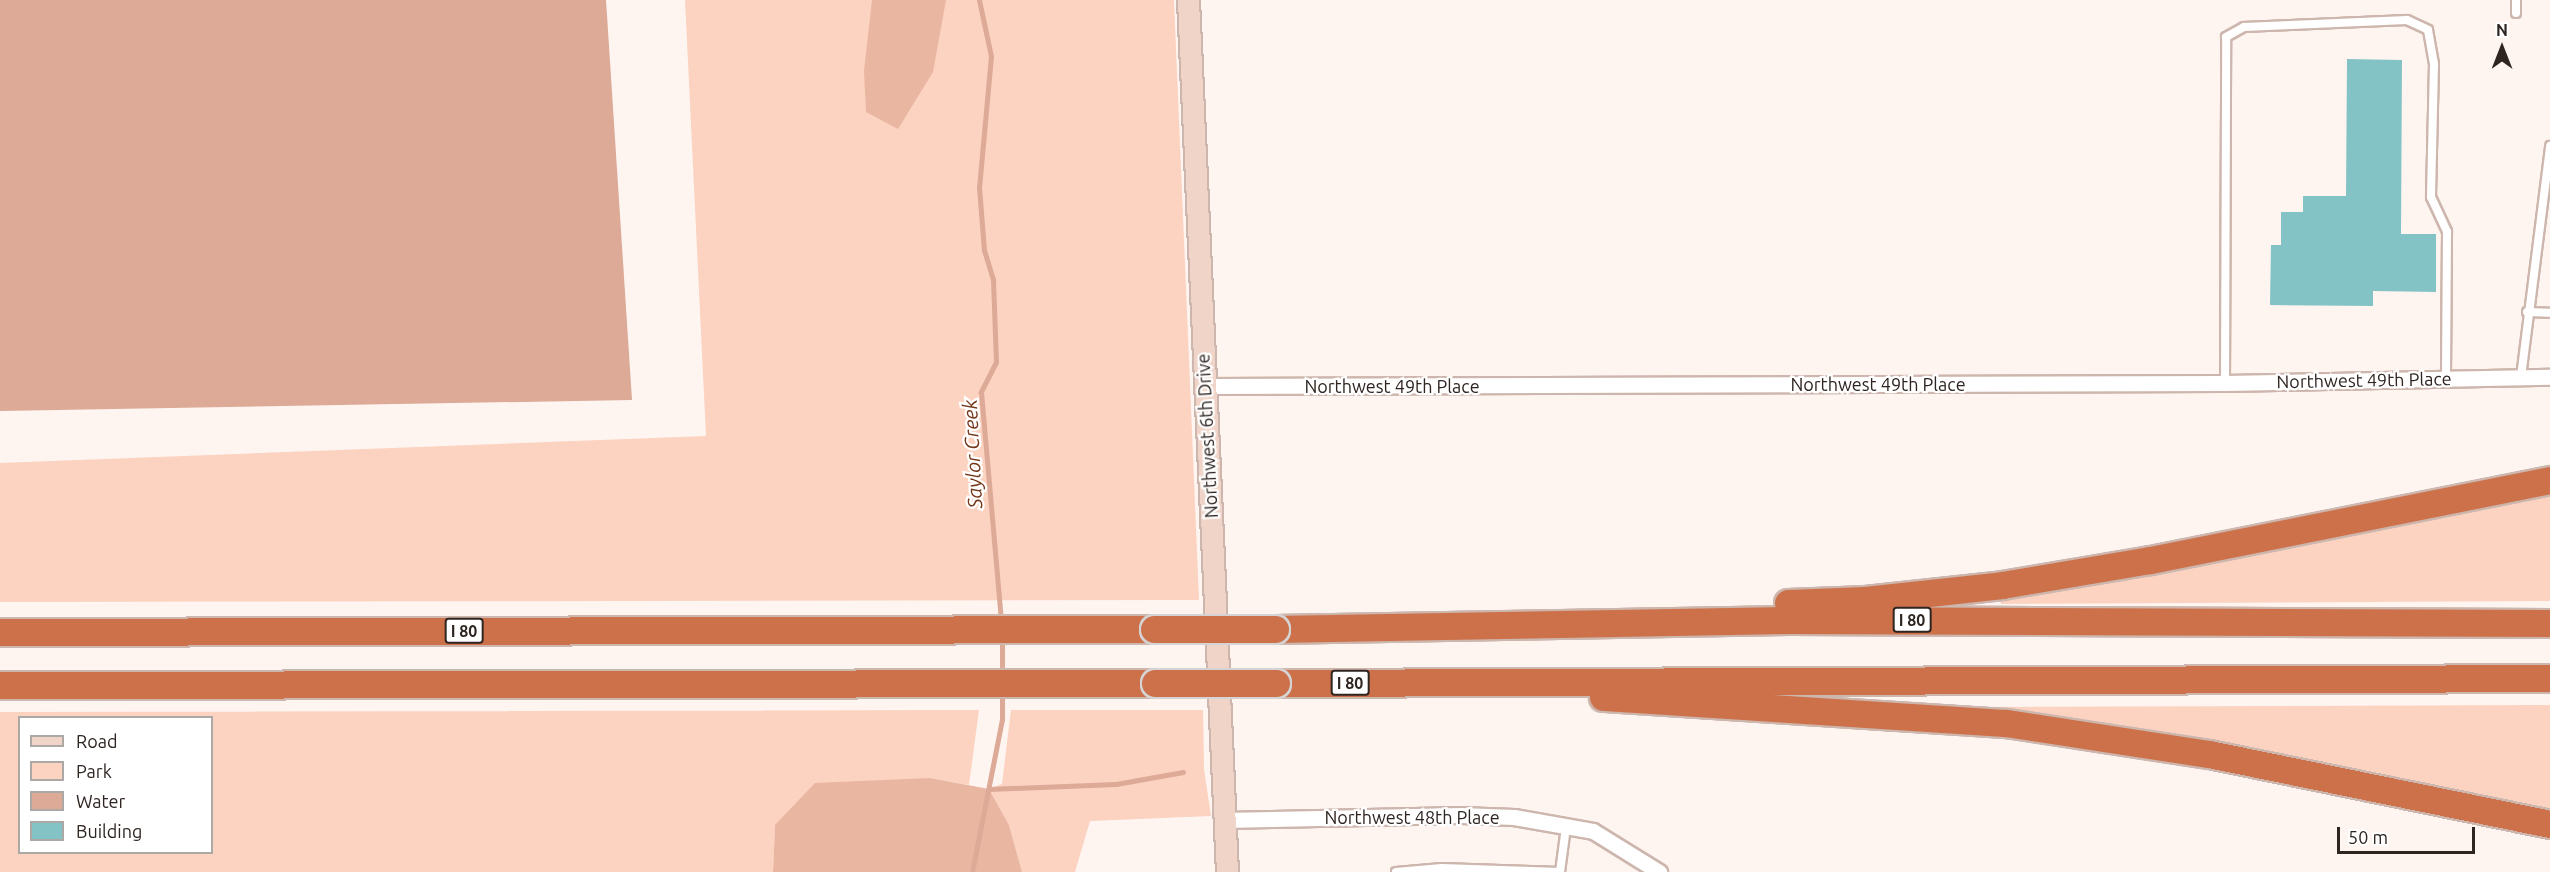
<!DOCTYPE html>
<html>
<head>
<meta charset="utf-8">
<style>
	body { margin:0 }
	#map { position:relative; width:2550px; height:872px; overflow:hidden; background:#fef5f1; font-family:Ubuntu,sans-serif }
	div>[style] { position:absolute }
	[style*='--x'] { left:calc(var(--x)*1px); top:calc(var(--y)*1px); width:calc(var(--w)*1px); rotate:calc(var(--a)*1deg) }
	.green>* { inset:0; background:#fcd2c0 }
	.forest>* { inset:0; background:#e9b6a1 }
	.water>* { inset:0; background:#dcaa96 }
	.stream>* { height:5px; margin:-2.5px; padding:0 2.5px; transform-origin:2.5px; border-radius:2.5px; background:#dcaa96 }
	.building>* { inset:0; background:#83c3c5 }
	.roads { filter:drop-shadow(2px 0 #cdb6ad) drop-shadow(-2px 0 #cdb6ad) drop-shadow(0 2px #cdb6ad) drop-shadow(0 -2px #cdb6ad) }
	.service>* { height:8px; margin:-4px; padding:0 4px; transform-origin:4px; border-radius:4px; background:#fff }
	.minor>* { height:15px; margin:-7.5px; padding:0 7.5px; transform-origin:7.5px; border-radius:7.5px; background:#fff }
	.secondary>* { height:21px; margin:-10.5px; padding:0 10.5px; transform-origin:10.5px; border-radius:10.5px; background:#f0d4c8 }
	.motorway>* { height:27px; margin:-13.5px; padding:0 13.5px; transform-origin:13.5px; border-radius:13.5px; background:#cc7149 }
	.bridges { filter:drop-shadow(2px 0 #d5d3d3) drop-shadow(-2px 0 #d5d3d3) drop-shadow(0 2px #d5d3d3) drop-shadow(0 -2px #d5d3d3) }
	.motorway-bridge>* { height:27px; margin:-13.5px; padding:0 13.5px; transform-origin:13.5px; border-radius:13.5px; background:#cc7149 }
	span { translate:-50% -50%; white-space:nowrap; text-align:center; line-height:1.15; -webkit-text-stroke:4.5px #fff; paint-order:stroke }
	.shield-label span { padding:2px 4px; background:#fff; border:2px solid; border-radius:4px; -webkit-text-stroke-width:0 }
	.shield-label { font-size:16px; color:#2e2521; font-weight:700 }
	.street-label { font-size:18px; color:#2e2521 }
	.water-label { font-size:20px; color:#74371a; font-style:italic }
	.legend { position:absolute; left:18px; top:716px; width:195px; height:138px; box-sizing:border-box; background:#fff; border:2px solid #aba8a6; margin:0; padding:8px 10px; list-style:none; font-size:18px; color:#2e2521 }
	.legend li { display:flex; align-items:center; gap:12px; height:30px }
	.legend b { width:30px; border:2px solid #aba8a6 }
	.north { position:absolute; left:2472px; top:18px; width:60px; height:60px; -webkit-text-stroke:4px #fff; paint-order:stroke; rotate:0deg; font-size:16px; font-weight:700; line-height:24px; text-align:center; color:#2e2521 }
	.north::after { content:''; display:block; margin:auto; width:21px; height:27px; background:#2e2521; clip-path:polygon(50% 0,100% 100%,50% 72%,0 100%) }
	.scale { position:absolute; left:2337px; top:827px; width:138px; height:27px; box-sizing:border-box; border:3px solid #2e2521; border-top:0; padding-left:8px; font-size:18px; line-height:21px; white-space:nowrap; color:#2e2521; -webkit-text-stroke:4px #fff; paint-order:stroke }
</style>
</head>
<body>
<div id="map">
	<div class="green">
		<div style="clip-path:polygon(685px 0,1174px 0,1199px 600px,0 602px,0 463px,706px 436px)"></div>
		<div style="clip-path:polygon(2550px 491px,2550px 601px,2001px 604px,2000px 594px)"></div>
		<div style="clip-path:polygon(2550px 705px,2550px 812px,2190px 738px,1956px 707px)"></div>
		<div style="clip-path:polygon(evenodd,979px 710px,969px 785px,930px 778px,775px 825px,773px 872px,0 872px,0 712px,979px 710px,20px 718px,212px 718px,212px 852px,20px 852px,20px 718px)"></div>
		<div style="clip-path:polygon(1011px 710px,1203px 710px,1204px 769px,1211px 816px,1090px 821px,1075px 872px,1022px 872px,1009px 825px,989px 789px,1002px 784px)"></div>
	</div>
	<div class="forest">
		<div style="clip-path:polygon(872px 0,946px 0,933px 72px,898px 129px,866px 112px,864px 71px)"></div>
		<div style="clip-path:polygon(930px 778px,989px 789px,1009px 825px,1022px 872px,773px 872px,775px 825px,815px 783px)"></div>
	</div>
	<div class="water">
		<div style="clip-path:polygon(0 0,606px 0,632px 400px,0 411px)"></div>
	</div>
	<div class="stream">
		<div style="--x:979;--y:0;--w:57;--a:77.9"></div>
		<div style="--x:991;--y:56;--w:132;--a:95.2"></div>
		<div style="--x:979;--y:187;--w:63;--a:85.5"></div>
		<div style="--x:984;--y:250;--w:31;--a:73"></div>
		<div style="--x:993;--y:280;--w:82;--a:87.9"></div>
		<div style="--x:996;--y:362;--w:34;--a:117"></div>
		<div style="--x:981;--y:392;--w:229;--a:85"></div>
		<div style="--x:1002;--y:636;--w:38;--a:90"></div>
		<div style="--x:989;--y:789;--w:127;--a:-2.3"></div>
		<div style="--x:1116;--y:784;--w:68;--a:-10.2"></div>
		<div style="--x:972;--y:872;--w:156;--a:-78.9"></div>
		<div style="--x:1002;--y:719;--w:29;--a:-90"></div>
	</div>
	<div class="building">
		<div style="clip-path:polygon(2347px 59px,2402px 60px,2401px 234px,2436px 234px,2436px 292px,2373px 291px,2373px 306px,2270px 305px,2271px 245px,2281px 245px,2281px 212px,2303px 212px,2303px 196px,2346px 196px)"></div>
	</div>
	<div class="roads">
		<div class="service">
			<div style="--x:2516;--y:0;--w:13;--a:90"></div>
			<div style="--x:2527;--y:312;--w:23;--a:2"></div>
			<div style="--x:2521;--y:377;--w:233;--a:-82.8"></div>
			<div style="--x:2225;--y:383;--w:346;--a:-89.8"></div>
			<div style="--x:2226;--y:37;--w:21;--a:-29"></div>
			<div style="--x:2244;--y:27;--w:163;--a:-2.5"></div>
			<div style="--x:2407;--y:20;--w:23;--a:25"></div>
			<div style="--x:2428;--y:30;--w:35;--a:80"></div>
			<div style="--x:2434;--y:64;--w:133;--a:91.3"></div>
			<div style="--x:2431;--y:197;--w:38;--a:65"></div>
			<div style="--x:2447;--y:232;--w:147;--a:90.4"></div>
			<div style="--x:1396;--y:872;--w:46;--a:-5"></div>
			<div style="--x:1442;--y:868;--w:118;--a:1.9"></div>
			<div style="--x:1560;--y:872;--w:45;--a:-82.4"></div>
		</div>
		<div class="minor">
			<div style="--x:1206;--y:386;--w:1019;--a:-0.17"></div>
			<div style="--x:2225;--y:383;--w:325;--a:-1.1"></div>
			<div style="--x:1224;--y:820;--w:237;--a:-1.2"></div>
			<div style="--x:1461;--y:815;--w:53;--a:2.2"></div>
			<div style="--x:1514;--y:817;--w:80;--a:10"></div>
			<div style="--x:1593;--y:831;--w:78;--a:31.8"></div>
		</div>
		<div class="secondary">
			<div style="--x:1188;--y:0;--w:873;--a:87.44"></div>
		</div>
		<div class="motorway">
			<div style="--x:1788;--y:603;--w:77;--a:-2.2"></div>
			<div style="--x:1865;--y:600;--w:138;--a:-6.2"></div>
			<div style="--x:2002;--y:585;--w:150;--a:-9.6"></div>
			<div style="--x:2150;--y:560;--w:408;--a:-11.3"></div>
			<div style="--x:1275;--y:629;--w:514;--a:-1"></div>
			<div style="--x:1789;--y:620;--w:761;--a:0.23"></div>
			<div style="--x:0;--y:632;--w:1154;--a:-0.15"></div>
			<div style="--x:1276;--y:683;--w:1274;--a:-0.22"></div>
			<div style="--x:0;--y:685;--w:1155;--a:-0.1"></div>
			<div style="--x:1603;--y:697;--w:404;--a:3.7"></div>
			<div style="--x:2006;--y:723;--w:205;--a:8.7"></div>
			<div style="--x:2209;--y:754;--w:348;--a:11.6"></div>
		</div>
	</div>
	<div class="bridges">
		<div class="motorway-bridge">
			<div style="--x:1154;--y:629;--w:121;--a:0"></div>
			<div style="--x:1155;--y:683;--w:121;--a:0"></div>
		</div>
	</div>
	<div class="shield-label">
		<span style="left:1912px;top:620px">I 80</span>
		<span style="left:464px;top:631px">I 80</span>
		<span style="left:1350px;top:683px">I 80</span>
	</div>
	<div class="street-label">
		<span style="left:2364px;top:380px;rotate:-1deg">Northwest 49th Place</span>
		<span style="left:1878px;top:384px">Northwest 49th Place</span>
		<span style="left:1392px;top:386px">Northwest 49th Place</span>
		<span style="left:1207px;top:436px;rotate:-93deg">Northwest 6th Drive</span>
		<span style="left:1412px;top:817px">Northwest 48th Place</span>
	</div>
	<div class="water-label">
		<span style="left:972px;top:454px;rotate:-93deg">Saylor Creek</span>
	</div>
	<ul class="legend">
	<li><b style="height:8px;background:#f0d4c8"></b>Road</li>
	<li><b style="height:16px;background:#fcd2c0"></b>Park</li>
	<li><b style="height:16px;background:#dcaa96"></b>Water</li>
	<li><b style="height:16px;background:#83c3c5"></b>Building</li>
	</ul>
	<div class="north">N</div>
	<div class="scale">50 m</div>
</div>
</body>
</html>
